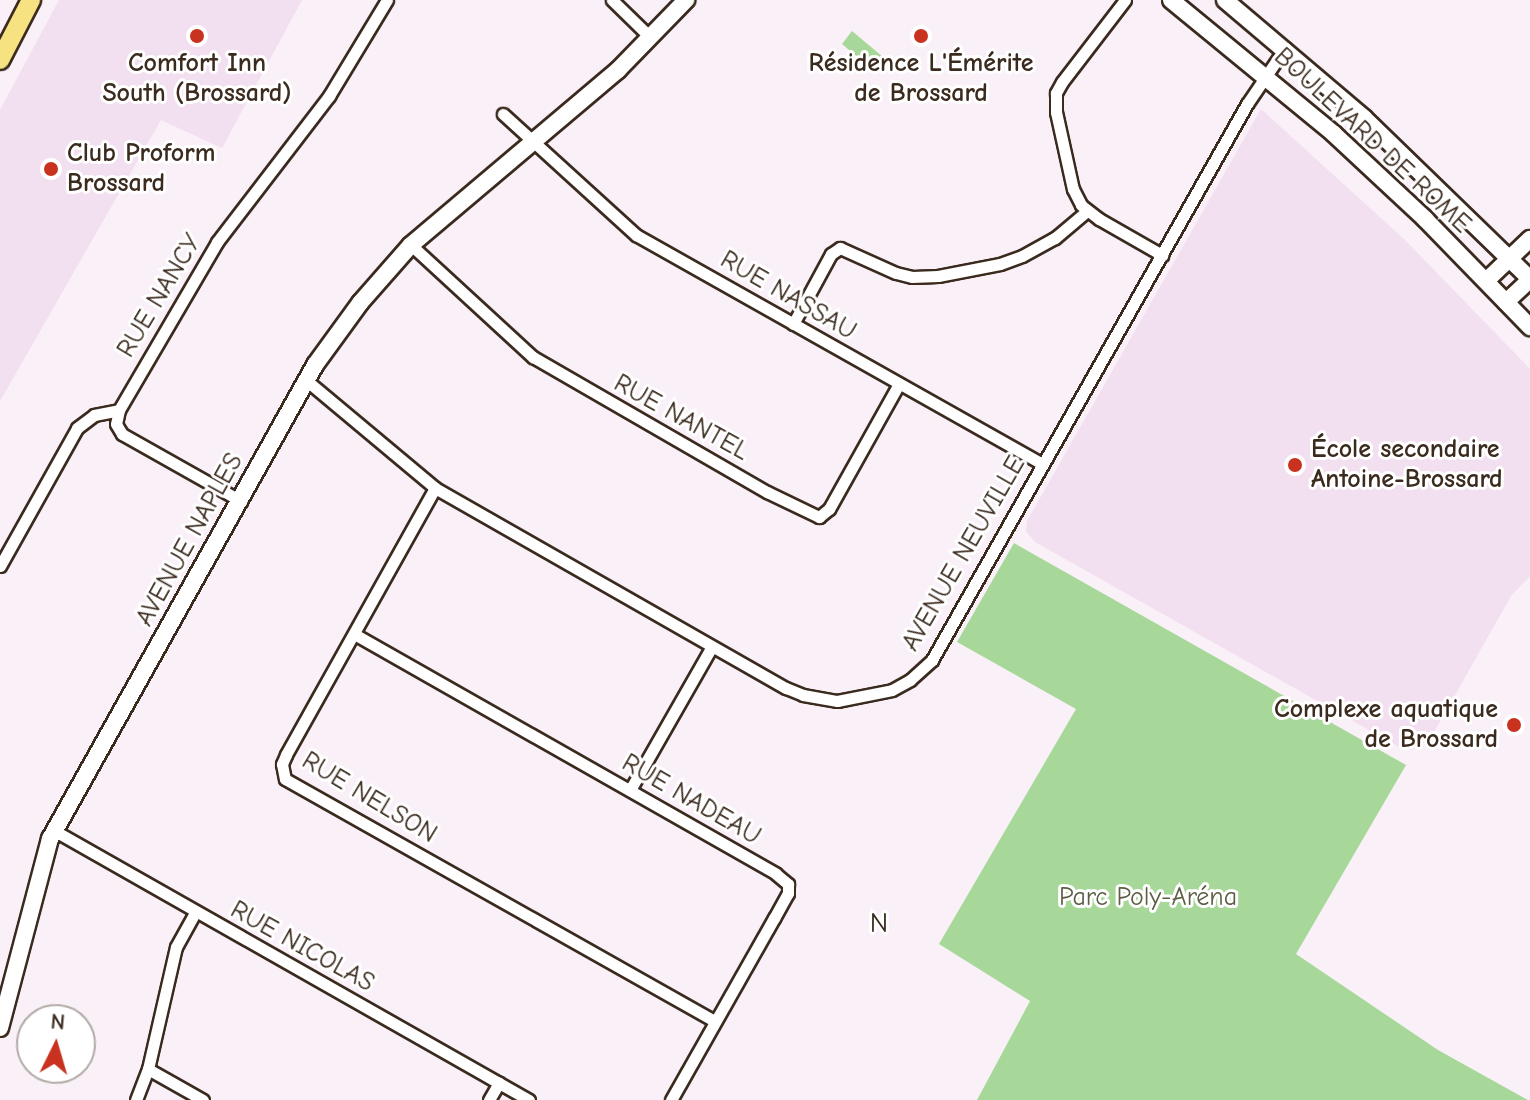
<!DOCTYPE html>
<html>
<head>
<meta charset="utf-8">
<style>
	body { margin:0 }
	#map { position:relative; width:1530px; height:1100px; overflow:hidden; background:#f9f0f8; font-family:"Comic Neue",sans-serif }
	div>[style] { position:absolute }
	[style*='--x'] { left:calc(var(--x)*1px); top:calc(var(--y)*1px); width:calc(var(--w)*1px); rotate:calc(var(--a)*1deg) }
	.built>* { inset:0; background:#f2dfef }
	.green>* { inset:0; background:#a7d899 }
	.roads { filter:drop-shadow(2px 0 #3b2a1e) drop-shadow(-2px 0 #3b2a1e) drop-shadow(0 2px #3b2a1e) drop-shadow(0 -2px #3b2a1e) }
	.street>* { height:11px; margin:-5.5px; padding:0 5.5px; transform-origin:5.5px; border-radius:5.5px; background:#fff }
	.secondary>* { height:16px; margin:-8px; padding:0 8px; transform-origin:8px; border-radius:8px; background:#fff }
	.primary>* { height:18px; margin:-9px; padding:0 9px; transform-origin:9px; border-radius:9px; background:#f6e281 }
	.dots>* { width:22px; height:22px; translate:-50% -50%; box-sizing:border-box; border:4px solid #fff; border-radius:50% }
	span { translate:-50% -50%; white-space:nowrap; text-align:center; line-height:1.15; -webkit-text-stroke:6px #fff; paint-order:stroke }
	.poi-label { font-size:26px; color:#3b2a1e; font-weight:700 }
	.left { translate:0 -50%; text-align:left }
	.right { translate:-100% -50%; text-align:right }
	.street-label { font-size:26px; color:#3b2a1e }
	.park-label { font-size:26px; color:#5b5e43 }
	.neighbourhood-label { font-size:28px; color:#3b2a1e; letter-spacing:2px }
	.north { position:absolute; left:16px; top:1004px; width:80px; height:80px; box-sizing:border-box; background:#fff; border:2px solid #b1aaa5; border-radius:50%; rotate:5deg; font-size:22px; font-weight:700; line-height:32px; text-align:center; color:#3b2a1e }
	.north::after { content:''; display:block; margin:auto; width:28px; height:36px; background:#c8321e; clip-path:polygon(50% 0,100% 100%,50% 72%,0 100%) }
</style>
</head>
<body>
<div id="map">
	<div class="built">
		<div style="clip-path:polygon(59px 0,302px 0,222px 148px,161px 120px,0 401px,0 110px)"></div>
		<div style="clip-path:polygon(1261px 109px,1405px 240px,1530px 369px,1530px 576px,1511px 596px,1429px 741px,1412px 750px,1399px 747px,1035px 542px,1026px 531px,1027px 521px)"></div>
	</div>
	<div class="green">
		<div style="clip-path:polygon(852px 31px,883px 57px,873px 70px,842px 44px)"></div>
		<div style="clip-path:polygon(1014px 543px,1406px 765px,1296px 954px,1438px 1050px,1528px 1100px,977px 1100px,1030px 1001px,939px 944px,1076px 709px,957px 642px)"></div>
	</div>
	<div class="roads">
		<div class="street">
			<div style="--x:612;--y:0;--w:54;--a:44.3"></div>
			<div style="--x:1125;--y:0;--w:103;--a:127.5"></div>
			<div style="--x:1062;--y:82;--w:13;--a:119"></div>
			<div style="--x:1056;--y:93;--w:19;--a:90"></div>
			<div style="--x:1056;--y:112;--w:79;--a:77.6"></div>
			<div style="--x:1073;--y:189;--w:18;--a:63"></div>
			<div style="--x:1081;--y:205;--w:23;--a:38"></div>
			<div style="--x:1099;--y:219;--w:73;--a:29.7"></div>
			<div style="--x:503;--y:114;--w:180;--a:42.3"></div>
			<div style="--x:636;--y:235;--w:466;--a:29.4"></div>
			<div style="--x:411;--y:245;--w:166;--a:42.6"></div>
			<div style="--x:533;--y:357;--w:270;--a:30"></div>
			<div style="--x:767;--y:492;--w:58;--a:25.7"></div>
			<div style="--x:819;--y:517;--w:13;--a:-39"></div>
			<div style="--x:829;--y:509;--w:143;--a:-60.8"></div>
			<div style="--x:793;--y:324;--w:80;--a:-61.5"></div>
			<div style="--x:831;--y:254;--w:11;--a:-34"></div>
			<div style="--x:840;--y:248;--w:61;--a:24.1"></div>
			<div style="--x:896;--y:273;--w:16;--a:14"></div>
			<div style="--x:912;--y:277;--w:26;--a:-2"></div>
			<div style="--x:938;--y:276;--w:63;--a:-11"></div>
			<div style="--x:1000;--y:264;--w:23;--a:-20"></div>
			<div style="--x:1022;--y:256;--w:38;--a:-29"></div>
			<div style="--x:1055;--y:238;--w:42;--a:-40.2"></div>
			<div style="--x:306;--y:380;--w:168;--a:39.9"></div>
			<div style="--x:435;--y:488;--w:404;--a:29.7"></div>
			<div style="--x:786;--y:688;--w:18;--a:22"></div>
			<div style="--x:803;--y:695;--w:35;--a:10"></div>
			<div style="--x:837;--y:701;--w:56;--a:-11.3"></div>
			<div style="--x:892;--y:690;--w:21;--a:-29"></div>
			<div style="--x:910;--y:680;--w:30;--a:-42"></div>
			<div style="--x:932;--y:660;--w:639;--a:-60.47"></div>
			<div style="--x:1247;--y:104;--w:68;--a:-55.8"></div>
			<div style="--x:119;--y:410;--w:14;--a:102"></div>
			<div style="--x:116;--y:424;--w:12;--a:59"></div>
			<div style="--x:122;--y:434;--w:137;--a:29.4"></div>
			<div style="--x:435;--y:488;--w:306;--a:119.2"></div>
			<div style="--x:286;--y:755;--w:10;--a:114"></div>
			<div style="--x:282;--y:764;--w:15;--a:79"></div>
			<div style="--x:285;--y:779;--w:493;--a:29.4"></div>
			<div style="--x:0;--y:566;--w:158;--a:-60.8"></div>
			<div style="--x:77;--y:428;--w:21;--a:-37"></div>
			<div style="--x:94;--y:415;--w:25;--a:-11"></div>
			<div style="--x:119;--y:410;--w:194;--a:-59.7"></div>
			<div style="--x:217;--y:242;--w:184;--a:-52.5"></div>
			<div style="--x:329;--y:96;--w:112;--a:-58.9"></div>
			<div style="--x:356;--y:635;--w:483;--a:29.6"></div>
			<div style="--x:776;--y:874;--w:16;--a:40"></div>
			<div style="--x:788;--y:884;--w:9;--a:90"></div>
			<div style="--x:788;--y:893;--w:29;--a:119"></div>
			<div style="--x:774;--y:918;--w:209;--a:119.5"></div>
			<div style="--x:630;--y:790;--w:163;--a:-60.3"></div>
			<div style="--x:55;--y:831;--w:545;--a:29.58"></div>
			<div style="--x:148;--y:1069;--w:63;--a:29.4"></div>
			<div style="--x:136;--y:1100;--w:33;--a:-69"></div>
			<div style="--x:148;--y:1069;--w:125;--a:-77.1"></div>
			<div style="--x:176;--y:947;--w:39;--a:-61"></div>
			<div style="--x:489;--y:1100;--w:20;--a:-60"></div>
		</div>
		<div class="secondary">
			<div style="--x:1171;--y:0;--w:211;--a:39.4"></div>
			<div style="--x:1334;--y:134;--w:125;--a:43"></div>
			<div style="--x:1425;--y:219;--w:151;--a:45.8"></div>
			<div style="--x:1225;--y:0;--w:182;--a:40.3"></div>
			<div style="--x:1364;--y:118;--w:231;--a:44.1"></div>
			<div style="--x:1486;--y:281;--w:61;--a:-43.7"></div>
			<div style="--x:1506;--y:302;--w:33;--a:-43"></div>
			<div style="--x:0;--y:1028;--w:196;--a:-75.2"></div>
			<div style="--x:50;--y:839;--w:543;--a:-60.79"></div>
			<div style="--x:315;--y:365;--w:77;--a:-54"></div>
			<div style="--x:360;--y:303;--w:77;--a:-48.7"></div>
			<div style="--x:411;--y:245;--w:271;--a:-40.2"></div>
			<div style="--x:618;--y:70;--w:98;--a:-45.8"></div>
		</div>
		<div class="primary">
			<div style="--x:0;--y:60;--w:68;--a:-62.7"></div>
		</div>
	</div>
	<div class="dots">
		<div style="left:197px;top:36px;background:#c8321e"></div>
		<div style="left:921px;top:36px;background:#c8321e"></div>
		<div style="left:51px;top:169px;background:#c8321e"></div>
		<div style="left:1295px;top:465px;background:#c8321e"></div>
		<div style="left:1514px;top:725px;background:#c8321e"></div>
	</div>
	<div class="poi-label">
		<span style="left:197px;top:79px">Comfort Inn<br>South (Brossard)</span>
		<span style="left:921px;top:79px">Résidence L'Émérite<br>de Brossard</span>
		<span class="left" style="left:67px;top:169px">Club Proform<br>Brossard</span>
		<span class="left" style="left:1311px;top:465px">École secondaire<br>Antoine-Brossard</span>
		<span class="right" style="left:1498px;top:725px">Complexe aquatique<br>de Brossard</span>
	</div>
	<div class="street-label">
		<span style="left:1372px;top:141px;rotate:43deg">BOULEVARD DE ROME</span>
		<span style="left:160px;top:296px;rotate:-59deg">RUE NANCY</span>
		<span style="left:788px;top:296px;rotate:30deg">RUE NASSAU</span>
		<span style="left:681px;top:418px;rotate:29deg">RUE NANTEL</span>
		<span style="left:190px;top:540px;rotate:-61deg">AVENUE NAPLES</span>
		<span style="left:964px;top:554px;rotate:-60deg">AVENUE NEUVILLE</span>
		<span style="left:369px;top:798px;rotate:31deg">RUE NELSON</span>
		<span style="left:691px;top:800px;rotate:30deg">RUE NADEAU</span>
		<span style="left:302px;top:947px;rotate:29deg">RUE NICOLAS</span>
	</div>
	<div class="park-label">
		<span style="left:1148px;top:898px">Parc Poly-Aréna</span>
	</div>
	<div class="neighbourhood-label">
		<span style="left:880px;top:923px">N</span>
	</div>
	<div class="north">N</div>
</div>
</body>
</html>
